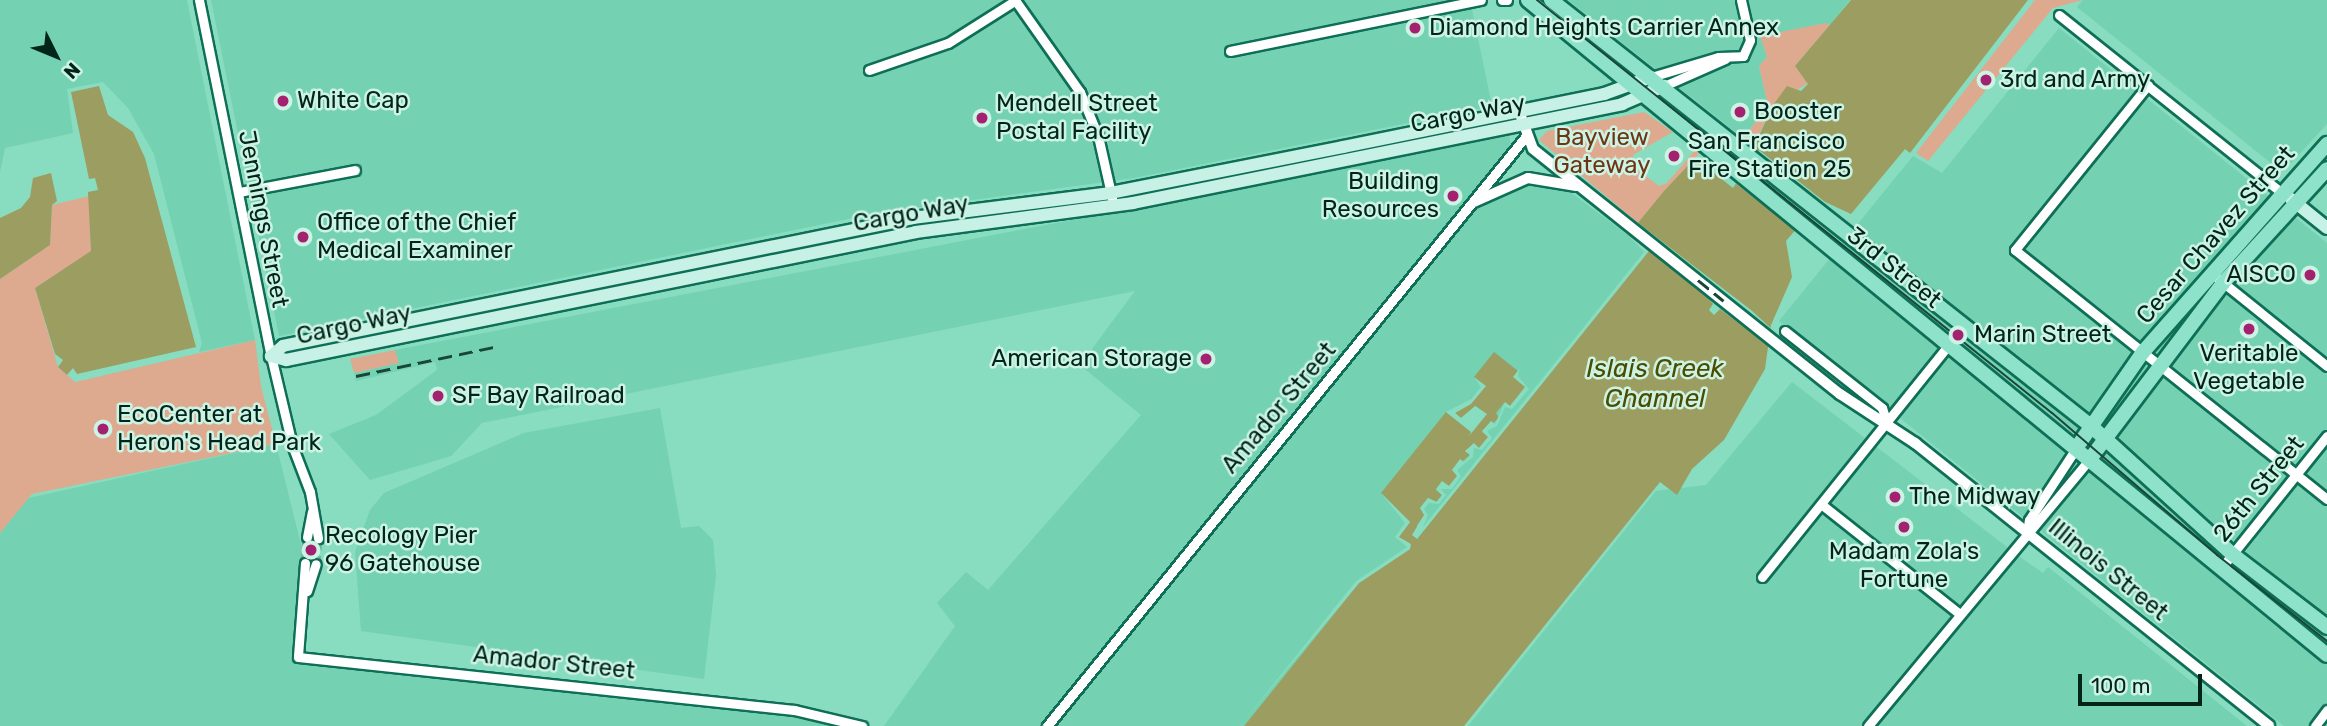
<!DOCTYPE html>
<html>
<head>
<meta charset="utf-8">
<style>
	body { margin:0 }
	#map { position:relative; width:2327px; height:726px; overflow:hidden; background:#88dcbf; font-family:Rubik,sans-serif }
	div>[style] { position:absolute }
	[style*='--x'] { left:calc(var(--x)*1px); top:calc(var(--y)*1px); width:calc(var(--w)*1px); rotate:calc(var(--a)*1deg) }
	.built>* { inset:0; background:#74d1b2 }
	.green>* { inset:0; background:#deaa8f }
	.water>* { inset:0; background:#9c9d60 }
	.pier>* { inset:0; background:#88dcbf }
	.minor-tunnel>* { height:9px; margin-top:-4.5px; transform-origin:0; background:repeating-linear-gradient(90deg,#6db79e 0 9px,transparent 0 13.5px) }
	.roads { filter:drop-shadow(2px 0 #0e6f56) drop-shadow(-2px 0 #0e6f56) drop-shadow(0 2px #0e6f56) drop-shadow(0 -2px #0e6f56) }
	.minor>* { height:9px; margin:-4.5px; padding:0 4.5px; transform-origin:4.5px; border-radius:4.5px; background:#fff }
	.tertiary>* { height:10px; margin:-5px; padding:0 5px; transform-origin:5px; border-radius:5px; background:#fff }
	.secondary>* { height:12px; margin:-6px; padding:0 6px; transform-origin:6px; border-radius:6px; background:#c7f1e4 }
	.primary>* { height:14px; margin:-7px; padding:0 7px; transform-origin:7px; border-radius:7px; background:#8fe2ca }
	.tram>* { height:2px; margin:-1px; padding:0 1px; transform-origin:1px; border-radius:1px; background:#194639 }
	.rail>* { height:2.5px; margin-top:-1.25px; transform-origin:0; background:repeating-linear-gradient(90deg,#194639 0 14px,transparent 0 21px) }
	.dots>* { width:19px; height:19px; translate:-50% -50%; box-sizing:border-box; border:4px solid #ccf3e4; border-radius:50% }
	span { translate:-50% -50%; white-space:nowrap; text-align:center; line-height:1.15; -webkit-text-stroke:5px #ccf3e4; paint-order:stroke }
	.poi-label { font-size:24px; color:#01251b }
	.left { translate:0 -50%; text-align:left }
	.right { translate:-100% -50%; text-align:right }
	.street-label { font-size:24px; color:#01251b }
	.park-label { font-size:24px; color:#6c3614 }
	.water-label { font-size:26px; color:#4c4c00; font-style:italic }
	.north { position:absolute; left:21px; top:21px; width:70px; height:70px; -webkit-text-stroke:5px #ccf3e4; paint-order:stroke; rotate:133deg; font-size:19px; font-weight:700; line-height:28px; text-align:center; color:#01251b }
	.north::after { content:''; display:block; margin:auto; width:24px; height:32px; background:#01251b; clip-path:polygon(50% 0,100% 100%,50% 72%,0 100%) }
	.scale { position:absolute; left:2078px; top:674px; width:124px; height:32px; box-sizing:border-box; border:4px solid #01251b; border-top:0; padding-left:9px; font-size:21px; line-height:24px; white-space:nowrap; color:#01251b; -webkit-text-stroke:5px #ccf3e4; paint-order:stroke }
</style>
</head>
<body>
<div id="map">
	<div class="built">
		<div style="clip-path:polygon(0 0,187px 0,255px 340px,199px 352px,202px 343px,154px 154px,128px 108px,103px 82px,67px 89px,73px 133px,5px 148px,0 172px)"></div>
		<div style="clip-path:polygon(211px 0,1470px 0,1492px 106px,1134px 178px,877px 213px,279px 336px)"></div>
		<div style="clip-path:polygon(1568px 0,1850px 0,1830px 25px,1760px 36px,1767px 57px,1759px 66px,1768px 106px,1743px 138px)"></div>
		<div style="clip-path:polygon(2083px 0,2327px 0,2327px 124px,2292px 162px,2277px 168px,2077px 7px)"></div>
		<div style="clip-path:polygon(2059px 28px,2327px 243px,2327px 726px,2284px 726px,1779px 321px,1913px 156px,1942px 173px)"></div>
		<div style="clip-path:polygon(1509px 136px,1511px 144px,1486px 178px,1502px 191px,1538px 183px,1565px 188px,1649px 251px,1410px 549px,1359px 583px,1244px 726px,884px 726px,955px 626px,937px 603px,966px 572px,988px 590px,1141px 415px,1080px 365px,1135px 291px,482px 423px,451px 456px,370px 480px,329px 434px,376px 415px,437px 370px,435px 362px,356px 381px,354px 373px,398px 363px,395px 350px)"></div>
		<div style="clip-path:polygon(1792px 382px,2020px 557px,2043px 573px,2048px 567px,2247px 726px,1468px 726px,1656px 491px,1706px 485px)"></div>
		<div style="clip-path:polygon(660px 408px,681px 528px,699px 526px,713px 540px,716px 575px,704px 679px,361px 631px,355px 552px,370px 510px,384px 493px,524px 433px)"></div>
		<div style="clip-path:polygon(276px 444px,309px 577px,299px 657px,837px 718px,859px 726px,0 726px,0 533px,28px 498px)"></div>
	</div>
	<div class="green">
		<div style="clip-path:polygon(2035px 0,2083px 0,2053px 8px,1928px 161px,1916px 153px)"></div>
		<div style="clip-path:polygon(1826px 23px,1830px 25px,1795px 66px,1808px 83px,1773px 105px,1753px 147px,1743px 138px,1768px 106px,1759px 66px,1767px 57px,1760px 36px)"></div>
		<div style="clip-path:polygon(1644px 112px,1673px 132px,1633px 155px,1634px 167px,1659px 186px,1667px 183px,1695px 150px,1699px 153px,1638px 223px,1539px 140px,1547px 131px)"></div>
		<div style="clip-path:polygon(89px 196px,91px 252px,35px 288px,58px 367px,75px 382px,255px 340px,261px 386px,276px 444px,32px 494px,0 533px,0 279px,50px 245px,52px 205px)"></div>
		<div style="clip-path:polygon(395px 350px,399px 363px,354px 373px,350px 359px)"></div>
	</div>
	<div class="water">
		<div style="clip-path:polygon(1851px 0,2028px 0,1910px 153px,1905px 149px,1851px 214px,1821px 200px,1786px 241px,1792px 277px,1771px 325px,1765px 369px,1724px 440px,1692px 469px,1677px 495px,1660px 482px,1464px 726px,1244px 726px,1359px 583px,1410px 549px,1398px 537px,1410px 522px,1381px 493px,1446px 412px,1472px 432px,1486px 414px,1476px 406px,1461px 418px,1455px 413px,1485px 386px,1474px 377px,1494px 352px,1518px 371px,1514px 377px,1526px 387px,1510px 406px,1504px 403px,1496px 413px,1499px 418px,1482px 432px,1489px 437px,1479px 448px,1474px 444px,1465px 451px,1470px 455px,1452px 470px,1458px 475px,1449px 486px,1442px 482px,1436px 490px,1442px 495px,1436px 502px,1428px 498px,1420px 508px,1425px 515px,1417px 525px,1417px 539px,1648px 251px,1628px 235px,1664px 191px,1695px 158px,1733px 188px,1757px 152px,1754px 147px,1773px 105px,1787px 86px,1801px 91px,1808px 84px,1795px 66px)"></div>
		<div style="clip-path:polygon(99px 86px,108px 115px,133px 132px,145px 158px,196px 347px,77px 374px,73px 368px,67px 375px,58px 367px,63px 360px,55px 354px,35px 288px,91px 251px,88px 192px,98px 190px,95px 178px,89px 179px,71px 92px)"></div>
		<div style="clip-path:polygon(51px 173px,57px 201px,52px 205px,50px 245px,0 279px,0 218px,21px 208px,30px 197px,33px 178px)"></div>
	</div>
	<div class="pier">
		<div style="clip-path:polygon(1759px 150px,1825px 202px,1798px 232px,1734px 182px)"></div>
		<div style="clip-path:polygon(1638px 223px,1751px 310px,1774px 331px,1772px 348px,1720px 309px,1714px 315px,1709px 310px,1713px 304px,1707px 297px,1630px 233px)"></div>
		<div style="clip-path:polygon(1628px 235px,1649px 251px,1417px 539px,1412px 535px,1424px 515px,1420px 508px,1428px 498px,1437px 502px,1442px 495px,1436px 489px,1442px 481px,1449px 486px,1457px 476px,1452px 470px,1460px 459px,1464px 462px,1470px 455px,1465px 451px,1474px 443px,1479px 448px,1488px 437px,1482px 431px,1491px 421px,1495px 424px,1505px 402px,1510px 406px,1525px 387px,1513px 377px,1520px 368px,1518px 376px,1529px 389px,1512px 409px,1505px 407px,1497px 426px,1487px 431px,1492px 438px,1482px 450px,1474px 448px,1473px 457px,1457px 470px,1461px 476px,1452px 489px,1441px 489px,1446px 495px,1439px 504px,1429px 503px,1424px 509px,1428px 515px,1423px 527px,1644px 252px)"></div>
		<div style="clip-path:polygon(1474px 377px,1486px 386px,1471px 404px,1455px 413px,1461px 418px,1475px 406px,1487px 414px,1469px 436px,1471px 432px,1446px 412px,1471px 399px,1481px 387px)"></div>
		<div style="clip-path:polygon(1381px 493px,1410px 522px,1399px 537px,1411px 544px,1410px 549px,1359px 583px,1240px 726px,1356px 581px,1407px 547px,1395px 537px,1405px 523px)"></div>
	</div>
	<div class="minor-tunnel">
		<div style="--x:305;--y:563;--w:26;--a:-86"></div>
		<div style="--x:316;--y:564;--w:26;--a:-86"></div>
	</div>
	<div class="roads">
		<div class="minor">
			<div style="--x:199;--y:0;--w:363;--a:78.6"></div>
			<div style="--x:271;--y:356;--w:91;--a:76.7"></div>
			<div style="--x:292;--y:445;--w:50;--a:69"></div>
			<div style="--x:310;--y:492;--w:47;--a:80.1"></div>
			<div style="--x:1015;--y:0;--w:113;--a:54.8"></div>
			<div style="--x:1080;--y:92;--w:48;--a:67.8"></div>
			<div style="--x:1098;--y:136;--w:64;--a:77.3"></div>
			<div style="--x:1502;--y:0;--w:5;--a:0"></div>
			<div style="--x:2059;--y:15;--w:285;--a:38.6"></div>
			<div style="--x:1230;--y:51;--w:256;--a:-11.5"></div>
			<div style="--x:869;--y:70;--w:83;--a:-18.9"></div>
			<div style="--x:948;--y:43;--w:80;--a:-32.3"></div>
			<div style="--x:1651;--y:77;--w:70;--a:-16.6"></div>
			<div style="--x:1718;--y:57;--w:25;--a:-2"></div>
			<div style="--x:1743;--y:56;--w:17;--a:-66"></div>
			<div style="--x:1750;--y:40;--w:41;--a:-102.7"></div>
			<div style="--x:2148;--y:85;--w:212;--a:128.9"></div>
			<div style="--x:2015;--y:250;--w:399;--a:38.6"></div>
			<div style="--x:1664;--y:86;--w:67;--a:-23.9"></div>
			<div style="--x:239;--y:192;--w:118;--a:-10.7"></div>
			<div style="--x:2210;--y:272;--w:150;--a:38.8"></div>
			<div style="--x:1785;--y:331;--w:124;--a:38.4"></div>
			<div style="--x:1882;--y:408;--w:16;--a:72"></div>
			<div style="--x:1821;--y:504;--w:177;--a:38.4"></div>
			<div style="--x:2027;--y:532;--w:12;--a:-81"></div>
			<div style="--x:2029;--y:520;--w:87;--a:-56.7"></div>
			<div style="--x:307;--y:537;--w:26;--a:-79"></div>
			<div style="--x:305;--y:563;--w:94;--a:94.3"></div>
			<div style="--x:298;--y:657;--w:499;--a:6.1"></div>
			<div style="--x:794;--y:710;--w:70;--a:13.2"></div>
			<div style="--x:2222;--y:567;--w:168;--a:-51.3"></div>
			<div style="--x:1762;--y:577;--w:322;--a:-51.2"></div>
			<div style="--x:307;--y:591;--w:28;--a:-72"></div>
			<div style="--x:1047;--y:726;--w:760;--a:-50.93"></div>
			<div style="--x:1868;--y:726;--w:347;--a:-50.3"></div>
			<div style="--x:2315;--y:726;--w:20;--a:-53"></div>
		</div>
		<div class="tertiary">
			<div style="--x:1519;--y:111;--w:40;--a:69.8"></div>
			<div style="--x:1533;--y:149;--w:393;--a:38.6"></div>
			<div style="--x:1840;--y:394;--w:90;--a:33.2"></div>
			<div style="--x:1915;--y:443;--w:453;--a:38.6"></div>
			<div style="--x:1474;--y:202;--w:59;--a:-24"></div>
			<div style="--x:1528;--y:178;--w:49;--a:9.5"></div>
		</div>
		<div class="secondary">
			<div style="--x:1651;--y:77;--w:50;--a:160.1"></div>
			<div style="--x:1604;--y:94;--w:266;--a:168.5"></div>
			<div style="--x:1343;--y:147;--w:237;--a:168.8"></div>
			<div style="--x:1111;--y:193;--w:200;--a:172.8"></div>
			<div style="--x:913;--y:218;--w:643;--a:168.52"></div>
			<div style="--x:283;--y:346;--w:16;--a:140"></div>
			<div style="--x:271;--y:356;--w:16;--a:15"></div>
			<div style="--x:286;--y:360;--w:643;--a:-11.48"></div>
			<div style="--x:916;--y:232;--w:219;--a:-7.6"></div>
			<div style="--x:1133;--y:203;--w:499;--a:-11.4"></div>
			<div style="--x:1622;--y:104;--w:46;--a:-23.2"></div>
			<div style="--x:2291;--y:199;--w:46;--a:38.9"></div>
		</div>
		<div class="primary">
			<div style="--x:1528;--y:0;--w:1033;--a:39.34"></div>
			<div style="--x:1551;--y:0;--w:688;--a:38.27"></div>
			<div style="--x:2091;--y:426;--w:190;--a:42.2"></div>
			<div style="--x:2232;--y:554;--w:120;--a:37.5"></div>
			<div style="--x:2077;--y:447;--w:116;--a:-55.2"></div>
			<div style="--x:2143;--y:352;--w:278;--a:-48.5"></div>
			<div style="--x:2090;--y:459;--w:221;--a:-52.9"></div>
			<div style="--x:2223;--y:283;--w:154;--a:-47.6"></div>
		</div>
	</div>
	<div class="tram">
		<div style="--x:1537;--y:0;--w:660;--a:38.73"></div>
		<div style="--x:2052;--y:413;--w:218;--a:40.7"></div>
		<div style="--x:2217;--y:555;--w:140;--a:38"></div>
	</div>
	<div class="rail">
		<div style="--x:1698;--y:280;--w:33;--a:39"></div>
		<div style="--x:356;--y:376;--w:145;--a:-11.9"></div>
	</div>
	<div class="dots">
		<div style="left:1415px;top:28px;background:#a4216f"></div>
		<div style="left:1986px;top:80px;background:#a4216f"></div>
		<div style="left:283px;top:101px;background:#a4216f"></div>
		<div style="left:1740px;top:112px;background:#a4216f"></div>
		<div style="left:982px;top:118px;background:#a4216f"></div>
		<div style="left:1674px;top:156px;background:#a4216f"></div>
		<div style="left:1453px;top:196px;background:#a4216f"></div>
		<div style="left:303px;top:237px;background:#a4216f"></div>
		<div style="left:2310px;top:275px;background:#a4216f"></div>
		<div style="left:2249px;top:329px;background:#a4216f"></div>
		<div style="left:1958px;top:335px;background:#a4216f"></div>
		<div style="left:1206px;top:359px;background:#a4216f"></div>
		<div style="left:438px;top:396px;background:#a4216f"></div>
		<div style="left:103px;top:429px;background:#a4216f"></div>
		<div style="left:1895px;top:497px;background:#a4216f"></div>
		<div style="left:1904px;top:527px;background:#a4216f"></div>
		<div style="left:311px;top:550px;background:#a4216f"></div>
	</div>
	<div class="poi-label">
		<span class="left" style="left:1429px;top:28px">Diamond Heights Carrier Annex</span>
		<span class="left" style="left:2000px;top:80px">3rd and Army</span>
		<span class="left" style="left:297px;top:101px">White Cap</span>
		<span class="left" style="left:996px;top:118px">Mendell Street<br>Postal Facility</span>
		<span class="left" style="left:1754px;top:112px">Booster</span>
		<span class="left" style="left:1688px;top:156px">San Francisco<br>Fire Station 25</span>
		<span class="right" style="left:1439px;top:196px">Building<br>Resources</span>
		<span class="left" style="left:317px;top:237px">Office of the Chief<br>Medical Examiner</span>
		<span class="right" style="left:2296px;top:275px">AISCO</span>
		<span class="left" style="left:1974px;top:335px">Marin Street</span>
		<span style="left:2249px;top:368px">Veritable<br>Vegetable</span>
		<span class="right" style="left:1192px;top:359px">American Storage</span>
		<span class="left" style="left:452px;top:396px">SF Bay Railroad</span>
		<span class="left" style="left:117px;top:429px">EcoCenter at<br>Heron's Head Park</span>
		<span class="left" style="left:1909px;top:497px">The Midway</span>
		<span class="left" style="left:325px;top:550px">Recology Pier<br>96 Gatehouse</span>
		<span style="left:1904px;top:566px">Madam Zola's<br>Fortune</span>
	</div>
	<div class="street-label">
		<span style="left:1468px;top:114px;rotate:-11deg">Cargo Way</span>
		<span style="left:911px;top:214px;rotate:-10deg">Cargo Way</span>
		<span style="left:263px;top:219px;rotate:79deg">Jennings Street</span>
		<span style="left:2216px;top:235px;rotate:-49deg">Cesar Chavez Street</span>
		<span style="left:1894px;top:268px;rotate:39deg">3rd Street</span>
		<span style="left:354px;top:325px;rotate:-12deg">Cargo Way</span>
		<span style="left:1279px;top:408px;rotate:-50deg">Amador Street</span>
		<span style="left:2259px;top:489px;rotate:-51deg">26th Street</span>
		<span style="left:2108px;top:570px;rotate:39deg">Illinois Street</span>
		<span style="left:554px;top:663px;rotate:6deg">Amador Street</span>
	</div>
	<div class="park-label">
		<span style="left:1602px;top:152px">Bayview<br>Gateway</span>
	</div>
	<div class="water-label">
		<span style="left:1655px;top:384px">Islais Creek<br>Channel</span>
	</div>
	<div class="north">N</div>
	<div class="scale">100 m</div>
</div>
</body>
</html>
